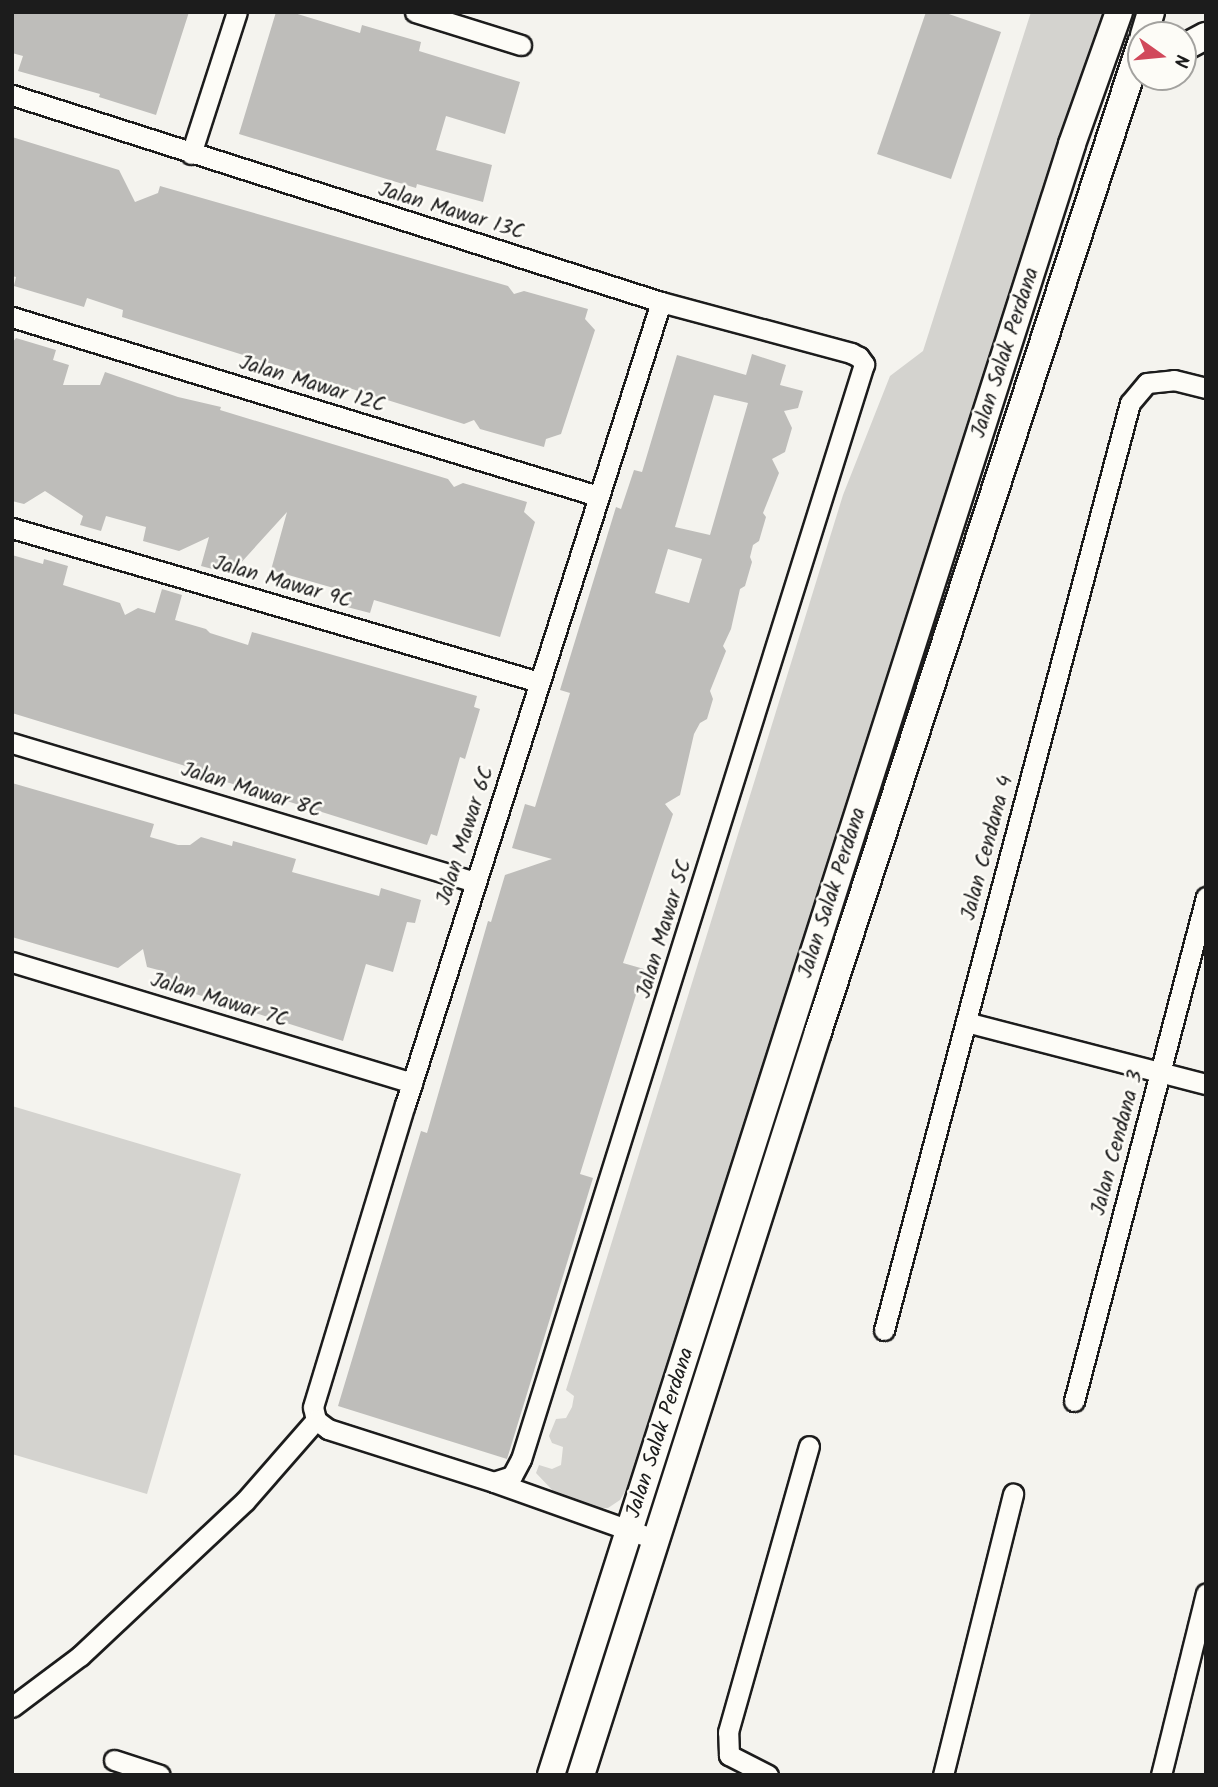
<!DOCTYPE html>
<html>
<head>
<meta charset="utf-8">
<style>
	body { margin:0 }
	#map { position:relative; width:1218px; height:1787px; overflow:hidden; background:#f4f3ee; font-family:Kalam,sans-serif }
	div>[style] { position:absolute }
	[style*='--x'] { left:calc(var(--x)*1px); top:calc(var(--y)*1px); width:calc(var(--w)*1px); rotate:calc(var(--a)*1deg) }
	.green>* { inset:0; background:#d4d3cf }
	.building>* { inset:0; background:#bebdba }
	.roads { filter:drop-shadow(2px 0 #1c1c1c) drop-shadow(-2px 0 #1c1c1c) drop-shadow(0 2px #1c1c1c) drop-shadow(0 -2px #1c1c1c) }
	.street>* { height:19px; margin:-9.5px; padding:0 9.5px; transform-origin:9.5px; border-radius:9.5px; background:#fdfcf7 }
	.secondary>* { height:26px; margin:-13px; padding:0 13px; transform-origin:13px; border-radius:13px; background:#fdfcf7 }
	span { translate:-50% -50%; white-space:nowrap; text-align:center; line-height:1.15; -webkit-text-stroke:5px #fdfcf7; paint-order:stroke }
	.street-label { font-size:21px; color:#1c1c1c }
	.frame { position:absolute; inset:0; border:14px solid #1c1c1c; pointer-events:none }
	.north { position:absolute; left:1127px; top:21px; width:70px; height:70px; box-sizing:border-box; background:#fdfcf7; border:2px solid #a3a29f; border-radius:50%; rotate:105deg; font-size:19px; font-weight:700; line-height:28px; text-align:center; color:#1c1c1c }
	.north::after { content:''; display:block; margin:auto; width:24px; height:32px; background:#d1495b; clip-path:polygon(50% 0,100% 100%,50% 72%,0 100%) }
</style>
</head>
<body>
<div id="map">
	<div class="green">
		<div style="clip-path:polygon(1031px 12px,1105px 12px,627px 1488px,620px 1500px,608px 1508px,584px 1508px,556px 1494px,536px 1473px,539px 1465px,552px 1469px,561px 1465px,563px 1447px,552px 1443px,549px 1436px,556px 1419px,566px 1418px,572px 1407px,574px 1396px,566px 1390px,843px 495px,890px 376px,923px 351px)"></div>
		<div style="clip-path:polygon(12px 1106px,241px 1174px,147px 1494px,12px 1454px)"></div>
	</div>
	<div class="building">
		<div style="clip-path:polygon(12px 12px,189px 12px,156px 115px,99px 97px,100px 94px,18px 71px,23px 56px,12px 53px)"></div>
		<div style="clip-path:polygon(276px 12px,291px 12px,360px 33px,362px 25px,421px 42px,419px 51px,520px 82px,505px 134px,446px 116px,436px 150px,492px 165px,483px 202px,417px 184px,416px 188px,239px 134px)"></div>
		<div style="clip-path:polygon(926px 12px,943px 12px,1001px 32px,951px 179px,877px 154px)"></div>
		<div style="clip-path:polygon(12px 137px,119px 170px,135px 202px,158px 193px,160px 186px,508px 286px,514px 294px,524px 291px,588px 309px,585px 319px,595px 330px,561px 434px,546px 439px,544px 447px,480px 429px,474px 420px,464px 424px,122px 317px,123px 310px,87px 298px,84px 307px,14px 286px,16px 277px,12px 276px)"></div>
		<div style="clip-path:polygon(16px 338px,56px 350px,53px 360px,69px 365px,63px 385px,100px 385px,105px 372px,178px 397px,221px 407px,220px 410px,448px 479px,454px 487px,463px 483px,527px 502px,524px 512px,535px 522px,500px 637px,374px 600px,370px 613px,347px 607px,351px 593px,271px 570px,287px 512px,238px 566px,223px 562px,220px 571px,201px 566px,209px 537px,179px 551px,143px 541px,146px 527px,106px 516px,101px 531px,80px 525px,83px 516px,45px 491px,24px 504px,12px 501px,12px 343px)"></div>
		<div style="clip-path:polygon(evenodd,752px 354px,786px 365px,780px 385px,803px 391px,798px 408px,784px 411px,792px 428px,785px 452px,772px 459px,779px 473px,763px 513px,766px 517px,759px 541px,753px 545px,750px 557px,752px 562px,745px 586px,740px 589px,731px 629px,723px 646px,726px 651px,710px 691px,713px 699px,707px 719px,700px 723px,694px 734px,680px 795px,665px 804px,673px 814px,623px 963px,644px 969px,580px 1174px,593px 1178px,507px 1459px,338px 1406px,421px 1131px,427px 1133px,488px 921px,491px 922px,505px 875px,552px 859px,512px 848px,525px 804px,535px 807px,570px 693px,560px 690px,616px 507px,621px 509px,634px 470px,642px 472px,677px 355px,746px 375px,752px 354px,714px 395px,748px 403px,710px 535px,675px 527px,714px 395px,752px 354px,668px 549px,702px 559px,689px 603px,655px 593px,668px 549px)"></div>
		<div style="clip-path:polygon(12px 555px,43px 564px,44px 559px,68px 566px,63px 585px,120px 603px,125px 615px,138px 608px,155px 613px,162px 589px,182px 595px,175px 620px,206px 629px,210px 633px,248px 645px,252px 632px,477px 696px,474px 707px,480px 709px,465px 759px,460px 757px,437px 836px,431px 834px,427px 845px,204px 775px,205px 772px,12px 713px)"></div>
		<div style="clip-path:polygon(12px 783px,154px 824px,150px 837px,178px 845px,190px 845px,201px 837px,232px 846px,233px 841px,296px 859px,292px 872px,379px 896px,381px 888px,421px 900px,415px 923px,407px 922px,393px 972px,366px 964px,343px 1041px,158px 982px,162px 971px,147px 967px,143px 949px,118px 968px,12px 937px)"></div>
	</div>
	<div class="roads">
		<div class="street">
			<div style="--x:415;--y:12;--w:111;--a:17.3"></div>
			<div style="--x:12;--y:95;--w:681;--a:17.69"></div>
			<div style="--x:661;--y:302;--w:197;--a:15"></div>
			<div style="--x:851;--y:353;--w:9;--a:27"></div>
			<div style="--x:859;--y:357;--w:9;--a:54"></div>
			<div style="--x:864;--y:364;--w:1147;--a:107.39"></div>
			<div style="--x:521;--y:1459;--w:19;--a:118"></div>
			<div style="--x:512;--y:1476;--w:19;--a:162"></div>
			<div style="--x:191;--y:154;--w:149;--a:-72.1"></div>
			<div style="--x:12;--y:317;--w:613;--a:16.99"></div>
			<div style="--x:12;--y:528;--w:549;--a:16.29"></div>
			<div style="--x:12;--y:743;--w:484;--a:16.7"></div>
			<div style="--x:12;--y:962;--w:418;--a:16.8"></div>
			<div style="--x:966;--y:1022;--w:248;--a:14.5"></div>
			<div style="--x:884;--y:1330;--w:959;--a:-75.14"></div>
			<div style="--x:1130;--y:403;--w:26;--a:-50"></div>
			<div style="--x:1147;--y:383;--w:27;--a:-6"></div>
			<div style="--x:1174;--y:380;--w:33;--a:14"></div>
			<div style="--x:1074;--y:1401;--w:521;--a:-75.32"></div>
			<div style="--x:657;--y:1540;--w:173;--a:-160.4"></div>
			<div style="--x:494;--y:1482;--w:174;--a:-162.3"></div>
			<div style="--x:328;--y:1429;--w:15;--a:-143"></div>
			<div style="--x:316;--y:1420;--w:13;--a:-103"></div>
			<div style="--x:313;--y:1407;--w:316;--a:-73.1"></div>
			<div style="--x:405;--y:1105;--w:843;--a:-72.32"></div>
			<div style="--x:12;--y:1707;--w:85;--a:-36.9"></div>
			<div style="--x:80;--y:1656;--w:226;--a:-43.2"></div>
			<div style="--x:245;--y:1501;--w:108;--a:-48.8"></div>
			<div style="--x:114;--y:1760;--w:48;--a:18.1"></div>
			<div style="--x:768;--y:1775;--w:44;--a:-152.9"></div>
			<div style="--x:729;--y:1755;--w:23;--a:-92"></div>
			<div style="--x:728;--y:1732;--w:297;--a:-74.2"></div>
			<div style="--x:943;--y:1775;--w:290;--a:-76"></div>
			<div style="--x:1161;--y:1775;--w:187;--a:-76.1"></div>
		</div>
		<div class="secondary">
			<div style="--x:1144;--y:35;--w:24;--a:-73"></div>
			<div style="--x:1183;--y:48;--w:26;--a:-28"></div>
			<div style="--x:551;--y:1775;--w:1712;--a:-72.28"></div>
			<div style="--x:1072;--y:144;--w:140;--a:-70.4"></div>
			<div style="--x:581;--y:1775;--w:780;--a:-72.31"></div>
			<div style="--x:818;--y:1032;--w:1040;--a:-71.91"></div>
		</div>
	</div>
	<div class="street-label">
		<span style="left:451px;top:212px;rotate:17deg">Jalan Mawar 13C</span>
		<span style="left:1006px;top:353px;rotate:-72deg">Jalan Salak Perdana</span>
		<span style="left:312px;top:385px;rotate:17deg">Jalan Mawar 12C</span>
		<span style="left:282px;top:583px;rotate:16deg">Jalan Mawar 9C</span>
		<span style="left:251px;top:791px;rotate:17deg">Jalan Mawar 8C</span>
		<span style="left:466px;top:836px;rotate:-72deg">Jalan Mawar 6C</span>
		<span style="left:988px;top:848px;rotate:-75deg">Jalan Cendana 4</span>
		<span style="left:833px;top:893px;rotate:-72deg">Jalan Salak Perdana</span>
		<span style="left:665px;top:929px;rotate:-73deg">Jalan Mawar 5C</span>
		<span style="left:219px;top:1001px;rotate:17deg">Jalan Mawar 7C</span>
		<span style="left:1118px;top:1143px;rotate:-75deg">Jalan Cendana 3</span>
		<span style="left:661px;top:1433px;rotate:-72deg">Jalan Salak Perdana</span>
	</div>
	<div class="frame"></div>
	<div class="north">N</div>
</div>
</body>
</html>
